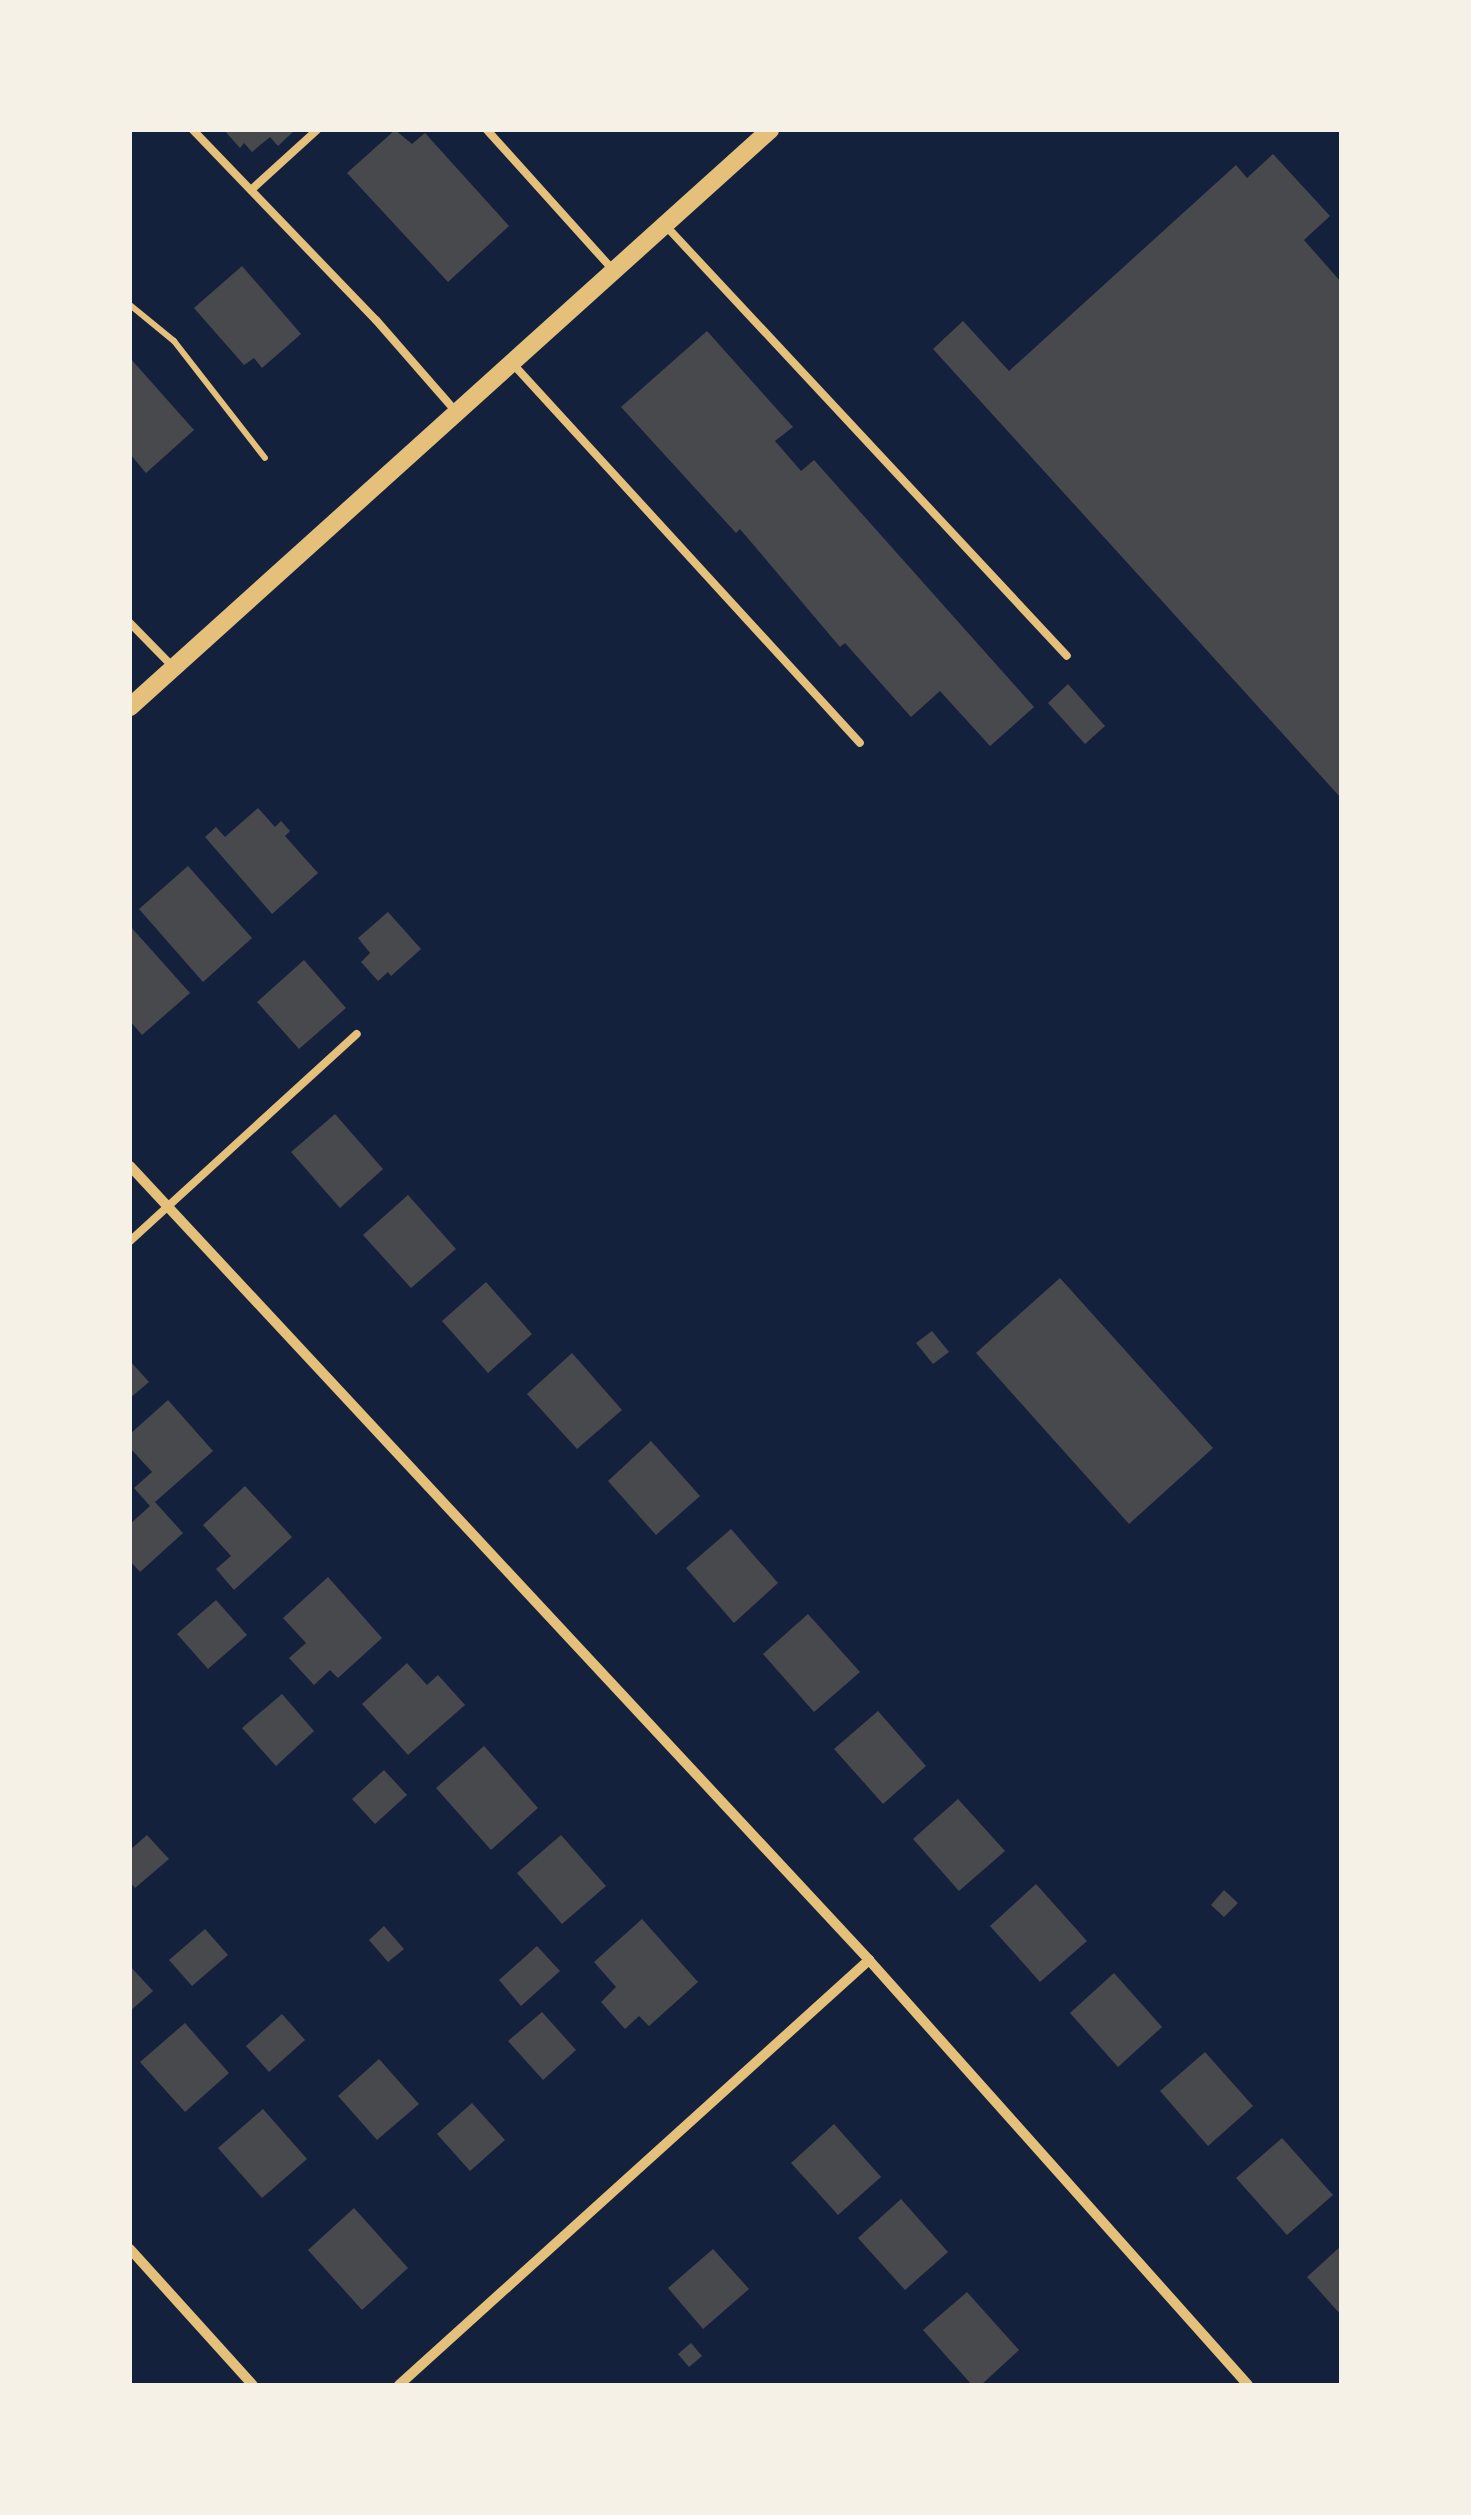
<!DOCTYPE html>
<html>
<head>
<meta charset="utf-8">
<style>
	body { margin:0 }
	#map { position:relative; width:1471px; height:2515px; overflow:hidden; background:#14213d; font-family:Barlow,sans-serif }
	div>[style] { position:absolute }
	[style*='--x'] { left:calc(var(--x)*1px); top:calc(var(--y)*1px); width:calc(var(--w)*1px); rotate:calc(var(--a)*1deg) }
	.building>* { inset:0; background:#48494c }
	.path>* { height:6px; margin:-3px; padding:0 3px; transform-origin:3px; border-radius:3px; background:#e5c07b }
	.service>* { height:8px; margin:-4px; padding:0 4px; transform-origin:4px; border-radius:4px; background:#e5c07b }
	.minor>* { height:10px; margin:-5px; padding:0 5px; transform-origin:5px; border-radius:5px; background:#e5c07b }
	.tertiary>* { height:18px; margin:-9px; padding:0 9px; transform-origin:9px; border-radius:9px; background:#e5c07b }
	span { translate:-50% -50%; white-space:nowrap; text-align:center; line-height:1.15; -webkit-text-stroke:8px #f6f1e7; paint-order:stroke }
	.frame { position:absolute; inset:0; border:132px solid #f6f1e7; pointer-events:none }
</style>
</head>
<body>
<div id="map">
	<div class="building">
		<div style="clip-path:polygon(224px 130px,295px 130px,278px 146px,270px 137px,252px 152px,244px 143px,240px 148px)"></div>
		<div style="clip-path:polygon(395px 130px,412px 144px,425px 133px,509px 226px,448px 282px,347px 173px)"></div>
		<div style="clip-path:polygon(1273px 154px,1330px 216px,1304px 240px,1341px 282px,1341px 798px,933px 349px,963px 321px,1009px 371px,1236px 165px,1247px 178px)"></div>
		<div style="clip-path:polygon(242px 266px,301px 334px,262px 368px,254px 358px,244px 365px,194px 308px)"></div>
		<div style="clip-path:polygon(707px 331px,793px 427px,775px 441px,801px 471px,814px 460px,1034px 707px,990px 746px,940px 691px,911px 717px,845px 643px,840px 647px,740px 529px,736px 533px,621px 407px)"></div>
		<div style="clip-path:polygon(130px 358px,194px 430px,146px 473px,130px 454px)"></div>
		<div style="clip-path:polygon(1068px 684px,1105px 726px,1085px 744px,1048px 703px)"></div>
		<div style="clip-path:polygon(258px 808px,275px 827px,281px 821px,290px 831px,285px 836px,318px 873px,272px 914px,205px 837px,216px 827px,225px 837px)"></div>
		<div style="clip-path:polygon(188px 866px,252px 938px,203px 982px,139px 909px)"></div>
		<div style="clip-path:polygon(388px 912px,421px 949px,391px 976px,388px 972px,378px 981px,361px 962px,370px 953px,358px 938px)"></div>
		<div style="clip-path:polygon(130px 926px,190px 993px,142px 1035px,130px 1021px)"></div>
		<div style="clip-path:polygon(304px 960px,346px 1008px,299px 1049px,257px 1002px)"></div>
		<div style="clip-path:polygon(335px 1114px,383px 1169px,340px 1208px,291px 1152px)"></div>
		<div style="clip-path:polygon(408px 1195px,456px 1249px,411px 1288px,363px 1235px)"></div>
		<div style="clip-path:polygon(1060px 1278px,1213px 1448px,1129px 1524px,976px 1353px)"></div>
		<div style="clip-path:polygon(486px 1282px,532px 1334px,488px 1373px,442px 1321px)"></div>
		<div style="clip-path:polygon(932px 1331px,949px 1352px,933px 1364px,916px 1343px)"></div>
		<div style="clip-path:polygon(572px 1353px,622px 1410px,577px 1449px,527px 1394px)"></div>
		<div style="clip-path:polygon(130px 1361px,149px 1382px,130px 1398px)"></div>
		<div style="clip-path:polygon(168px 1400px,213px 1451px,155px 1502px,183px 1533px,140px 1572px,130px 1561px,130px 1524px,150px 1506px,134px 1488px,152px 1472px,130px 1448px,130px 1434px)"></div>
		<div style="clip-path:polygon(651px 1441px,700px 1496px,656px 1535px,608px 1481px)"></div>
		<div style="clip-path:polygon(245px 1486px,292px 1537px,234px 1590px,216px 1569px,231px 1556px,203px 1525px)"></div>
		<div style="clip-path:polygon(731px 1529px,778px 1583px,734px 1623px,686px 1568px)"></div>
		<div style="clip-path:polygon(328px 1577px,382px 1638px,338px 1678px,330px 1670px,314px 1685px,289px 1658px,306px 1643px,283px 1618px)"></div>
		<div style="clip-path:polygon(216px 1600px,247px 1635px,208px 1669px,177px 1634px)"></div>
		<div style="clip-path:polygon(808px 1614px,860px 1672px,814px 1712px,763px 1654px)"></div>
		<div style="clip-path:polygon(407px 1663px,427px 1685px,438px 1675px,465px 1705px,408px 1755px,362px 1704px)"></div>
		<div style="clip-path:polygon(282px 1694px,314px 1731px,276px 1766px,242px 1728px)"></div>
		<div style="clip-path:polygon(878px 1711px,926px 1766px,883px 1804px,834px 1749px)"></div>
		<div style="clip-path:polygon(484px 1746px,538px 1808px,491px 1850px,436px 1788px)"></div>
		<div style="clip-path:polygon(384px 1770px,407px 1795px,375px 1824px,352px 1799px)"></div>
		<div style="clip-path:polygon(958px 1799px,1005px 1851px,959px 1891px,913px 1839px)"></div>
		<div style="clip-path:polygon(147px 1835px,169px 1859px,135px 1888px,130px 1882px,130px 1850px)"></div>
		<div style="clip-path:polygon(561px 1835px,606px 1886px,562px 1924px,517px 1873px)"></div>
		<div style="clip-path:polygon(1036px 1884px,1087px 1941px,1040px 1982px,990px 1926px)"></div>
		<div style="clip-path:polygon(1224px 1890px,1238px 1903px,1224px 1917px,1211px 1905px)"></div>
		<div style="clip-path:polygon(642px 1919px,698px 1982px,649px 2026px,639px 2016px,625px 2029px,601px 2002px,616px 1987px,594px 1962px)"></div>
		<div style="clip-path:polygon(384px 1926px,404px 1949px,388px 1962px,369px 1940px)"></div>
		<div style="clip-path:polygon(205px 1929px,228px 1955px,192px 1986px,169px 1960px)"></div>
		<div style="clip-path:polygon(537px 1946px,560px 1971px,521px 2006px,499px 1980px)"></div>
		<div style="clip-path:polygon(130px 1966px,153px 1991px,130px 2011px)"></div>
		<div style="clip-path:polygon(1114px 1973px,1162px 2027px,1118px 2067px,1070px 2013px)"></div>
		<div style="clip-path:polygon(542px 2012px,576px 2050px,543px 2080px,508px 2041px)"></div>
		<div style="clip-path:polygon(282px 2014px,305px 2040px,269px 2072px,246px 2046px)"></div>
		<div style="clip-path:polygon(185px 2023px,229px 2073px,185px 2112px,140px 2062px)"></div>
		<div style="clip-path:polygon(1205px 2052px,1253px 2106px,1208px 2146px,1160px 2091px)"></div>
		<div style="clip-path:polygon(379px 2059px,419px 2104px,377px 2140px,338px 2096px)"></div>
		<div style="clip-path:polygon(472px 2103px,505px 2140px,470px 2171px,437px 2134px)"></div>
		<div style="clip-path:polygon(263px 2109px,307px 2159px,262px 2198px,218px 2148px)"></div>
		<div style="clip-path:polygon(834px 2124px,881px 2177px,838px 2215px,791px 2163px)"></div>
		<div style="clip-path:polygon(1282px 2138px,1333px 2195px,1287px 2235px,1236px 2178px)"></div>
		<div style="clip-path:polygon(901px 2199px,948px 2252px,905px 2290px,858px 2238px)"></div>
		<div style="clip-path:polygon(354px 2208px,408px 2268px,362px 2310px,308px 2250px)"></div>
		<div style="clip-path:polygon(1341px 2246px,1341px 2315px,1307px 2277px)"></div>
		<div style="clip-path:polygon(713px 2249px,749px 2289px,703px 2329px,668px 2288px)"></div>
		<div style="clip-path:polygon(967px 2292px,1019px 2350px,981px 2385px,972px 2385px,923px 2330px)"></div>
		<div style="clip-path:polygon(691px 2343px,702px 2356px,689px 2367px,678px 2354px)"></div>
	</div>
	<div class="path">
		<div style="--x:130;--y:305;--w:57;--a:39.3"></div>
		<div style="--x:174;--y:341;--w:148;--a:52.1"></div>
	</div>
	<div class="service">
		<div style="--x:193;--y:130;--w:264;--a:46.1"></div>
		<div style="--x:376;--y:320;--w:123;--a:48.9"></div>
		<div style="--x:487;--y:130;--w:190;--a:48"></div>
		<div style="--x:251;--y:190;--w:89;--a:-42.3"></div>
		<div style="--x:665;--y:225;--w:589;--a:46.99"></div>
		<div style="--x:512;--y:363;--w:515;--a:47.52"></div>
		<div style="--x:130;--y:623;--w:63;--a:45.6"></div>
		<div style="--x:130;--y:1241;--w:307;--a:-42.4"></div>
	</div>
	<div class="minor">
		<div style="--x:130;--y:1166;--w:1085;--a:47.05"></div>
		<div style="--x:869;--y:1960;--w:569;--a:48.27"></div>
		<div style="--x:130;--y:2249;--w:183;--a:47.9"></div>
		<div style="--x:399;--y:2385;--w:634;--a:-42.12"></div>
	</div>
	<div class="tertiary">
		<div style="--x:130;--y:707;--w:862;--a:-42.04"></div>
	</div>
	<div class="frame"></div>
</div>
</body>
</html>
